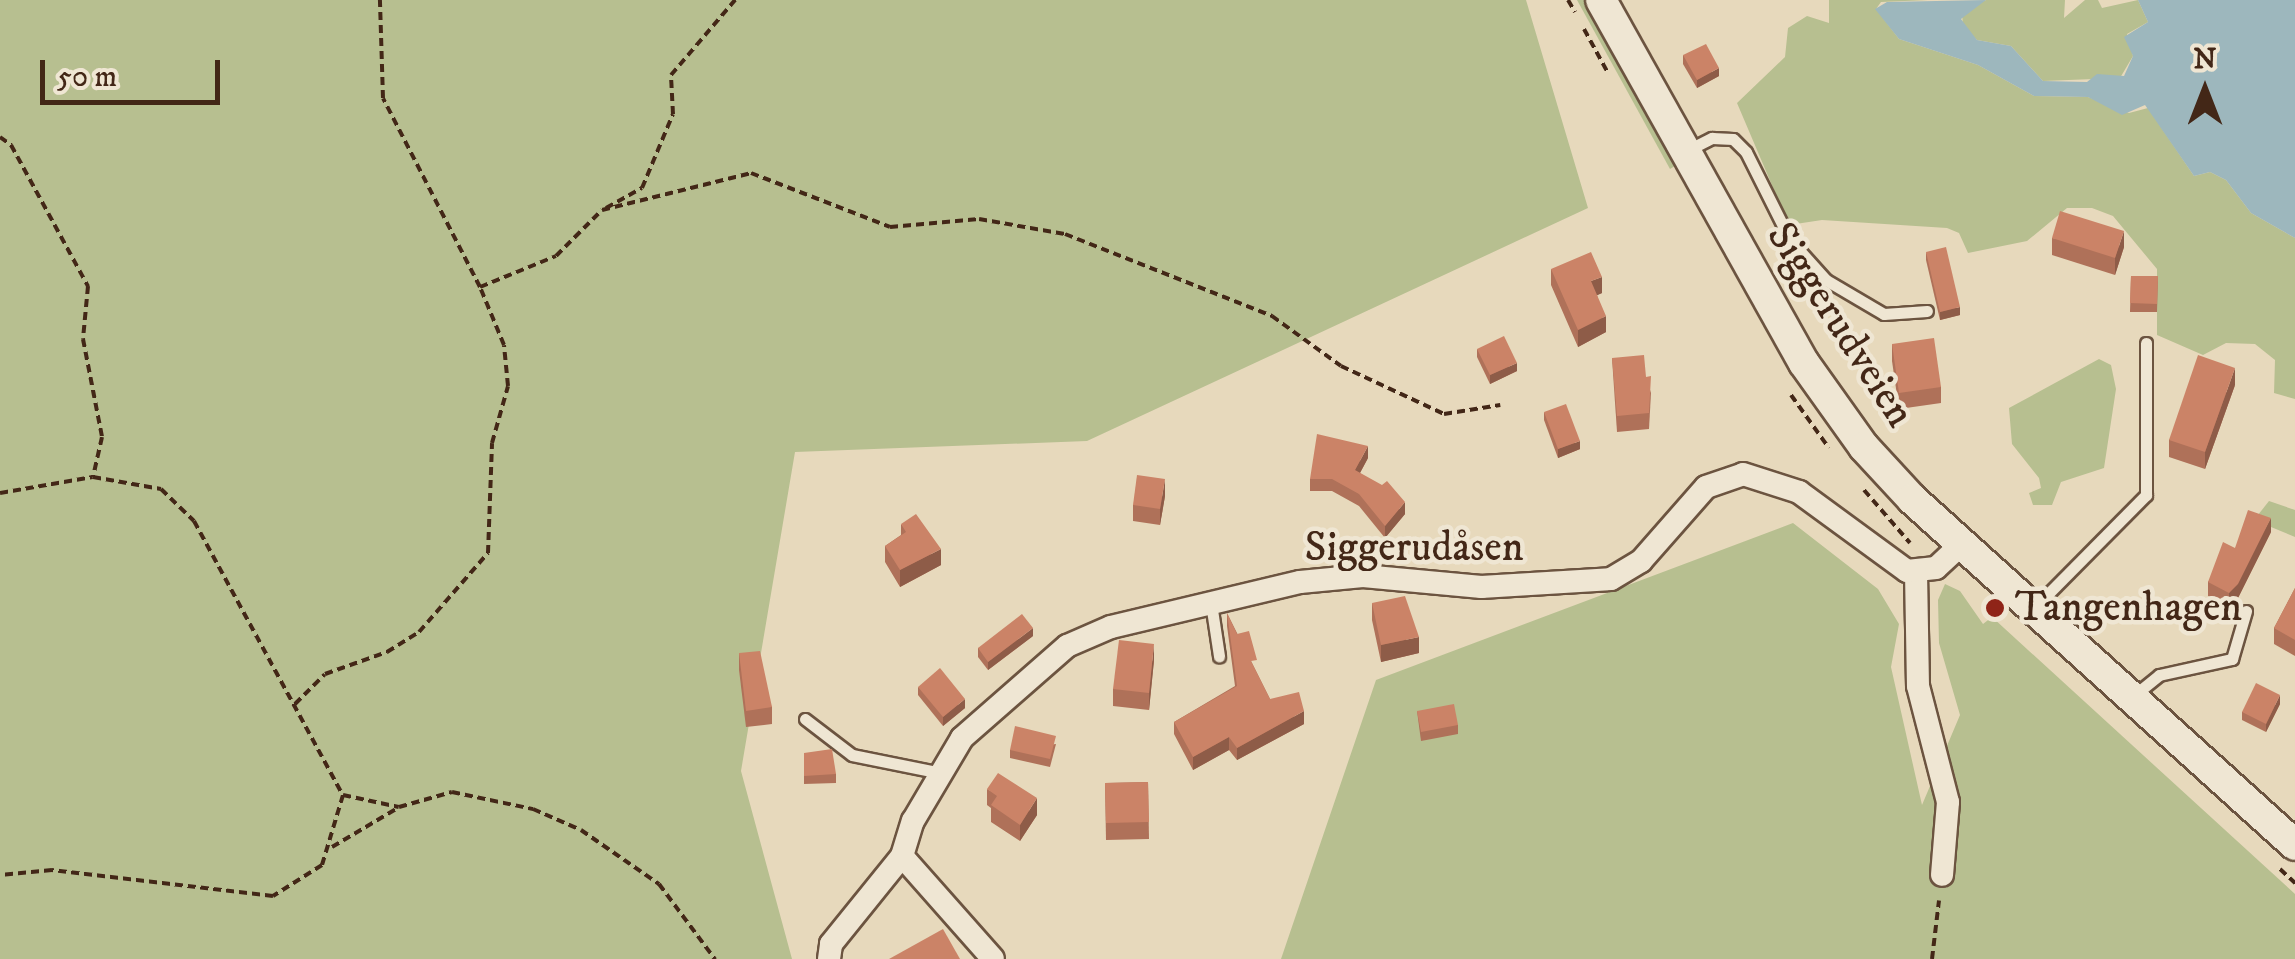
<!DOCTYPE html>
<html>
<head>
<meta charset="utf-8">
<style>
	body { margin:0 }
	#map { position:relative; width:2295px; height:959px; overflow:hidden; background:#e7d9bc; font-family:"IM FELL DW Pica",serif }
	div>[style] { position:absolute }
	[style*='--x'] { left:calc(var(--x)*1px); top:calc(var(--y)*1px); width:calc(var(--w)*1px); rotate:calc(var(--a)*1deg) }
	.green>* { inset:0; background:#b7bf90 }
	.water>* { inset:0; background:#9db7bd }
	.path>* { height:4px; margin-top:-2px; transform-origin:0; background:repeating-linear-gradient(90deg,#432717 0 8px,transparent 0 13px) }
	.roads { filter:drop-shadow(2px 0 #6c5440) drop-shadow(-2px 0 #6c5440) drop-shadow(0 2px #6c5440) drop-shadow(0 -2px #6c5440) }
	.service>* { height:11px; margin:-5.5px; padding:0 5.5px; transform-origin:5.5px; border-radius:5.5px; background:#efe6d3 }
	.minor>* { height:22px; margin:-11px; padding:0 11px; transform-origin:11px; border-radius:11px; background:#efe6d3 }
	.secondary>* { height:30px; margin:-15px; padding:0 15px; transform-origin:15px; border-radius:15px; background:#efe6d3 }
	.wall>* { inset:0; background:#af7159 }
	.shaded-wall>* { inset:0; background:#8e5c48 }
	.building>* { inset:0; background:#cb8367 }
	.dots>* { width:28px; height:28px; translate:-50% -50%; box-sizing:border-box; border:5px solid #efe6d3; border-radius:50% }
	span { translate:-50% -50%; white-space:nowrap; text-align:center; line-height:1.15; -webkit-text-stroke:9px #efe6d3; paint-order:stroke }
	.street-label { font-size:42px; color:#432717 }
	.poi-label { font-size:42px; color:#432717 }
	.left { translate:0 -50%; text-align:left }
	.north { position:absolute; left:2155px; top:40px; width:100px; height:100px; -webkit-text-stroke:8px #efe6d3; paint-order:stroke; rotate:0deg; font-size:28px; font-weight:700; line-height:40px; text-align:center; color:#432717 }
	.north::after { content:''; display:block; margin:auto; width:35px; height:45px; background:#432717; clip-path:polygon(50% 0,100% 100%,50% 72%,0 100%) }
	.scale { position:absolute; left:40px; top:60px; width:180px; height:45px; box-sizing:border-box; border:5px solid #432717; border-top:0; padding-left:12px; font-size:30px; line-height:35px; white-space:nowrap; color:#432717; -webkit-text-stroke:8px #efe6d3; paint-order:stroke }
</style>
</head>
<body>
<div id="map">
	<div class="green">
		<div style="clip-path:polygon(0 0,1526px 0,1588px 208px,1087px 441px,795px 452px,741px 771px,792px 959px,0 959px)"></div>
		<div style="clip-path:polygon(1577px 0,1586px 0,1678px 164px,1670px 169px)"></div>
		<div style="clip-path:polygon(1829px 0,1928px 0,1881px 2px,1876px 9px,1899px 39px,1978px 65px,2034px 96px,2088px 97px,2129px 113px,2148px 108px,2194px 176px,2210px 172px,2226px 180px,2251px 213px,2295px 238px,2295px 399px,2274px 393px,2275px 360px,2255px 344px,2226px 343px,2203px 355px,2157px 335px,2157px 269px,2113px 216px,2092px 208px,2067px 208px,2027px 241px,1968px 253px,1959px 233px,1947px 228px,1822px 220px,1789px 225px,1737px 103px,1785px 57px,1788px 28px,1807px 16px,1829px 23px)"></div>
		<div style="clip-path:polygon(1986px 0,2065px 0,2064px 18px,2085px 0,2098px 0,2102px 8px,2138px 0,2148px 22px,2127px 34px,2133px 56px,2120px 78px,2043px 81px,2011px 46px,1977px 40px,1963px 27px,1962px 12px)"></div>
		<div style="clip-path:polygon(2099px 359px,2111px 365px,2116px 389px,2104px 468px,2061px 482px,2052px 505px,2033px 505px,2029px 493px,2041px 488px,2039px 478px,2012px 444px,2009px 408px)"></div>
		<div style="clip-path:polygon(2269px 501px,2295px 510px,2295px 537px,2254px 520px)"></div>
		<div style="clip-path:polygon(1793px 523px,1878px 589px,1899px 624px,1891px 667px,1922px 805px,1960px 715px,1939px 643px,1938px 600px,1945px 584px,1960px 591px,1983px 624px,1992px 617px,2295px 894px,2295px 959px,1281px 959px,1376px 680px)"></div>
	</div>
	<div class="water">
		<div style="clip-path:polygon(1986px 0,1961px 19px,1977px 40px,2011px 46px,2043px 81px,2087px 82px,2097px 74px,2124px 76px,2133px 56px,2124px 37px,2148px 22px,2138px 0,2295px 0,2295px 238px,2251px 213px,2226px 180px,2210px 172px,2194px 176px,2145px 105px,2122px 115px,2088px 97px,2034px 96px,1978px 65px,1899px 39px,1875px 9px,1887px 2px)"></div>
	</div>
	<div class="path">
		<div style="--x:1568;--y:0;--w:14;--a:60"></div>
		<div style="--x:1584;--y:29;--w:50;--a:61.4"></div>
		<div style="--x:0;--y:137;--w:14;--a:36"></div>
		<div style="--x:11;--y:145;--w:161;--a:61.4"></div>
		<div style="--x:88;--y:286;--w:53;--a:95.4"></div>
		<div style="--x:83;--y:339;--w:100;--a:79"></div>
		<div style="--x:102;--y:437;--w:41;--a:102.7"></div>
		<div style="--x:606;--y:208;--w:41;--a:-29.1"></div>
		<div style="--x:642;--y:188;--w:80;--a:-67.3"></div>
		<div style="--x:673;--y:114;--w:39;--a:-93"></div>
		<div style="--x:671;--y:75;--w:99;--a:-49.5"></div>
		<div style="--x:480;--y:287;--w:82;--a:-22.2"></div>
		<div style="--x:556;--y:256;--w:65;--a:-45"></div>
		<div style="--x:602;--y:210;--w:154;--a:-13.9"></div>
		<div style="--x:751;--y:173;--w:149;--a:21.2"></div>
		<div style="--x:890;--y:227;--w:89;--a:-5.1"></div>
		<div style="--x:979;--y:219;--w:87;--a:9.9"></div>
		<div style="--x:1065;--y:234;--w:223;--a:21.6"></div>
		<div style="--x:1272;--y:316;--w:85;--a:35.9"></div>
		<div style="--x:1341;--y:366;--w:114;--a:25"></div>
		<div style="--x:1444;--y:414;--w:57;--a:-9.1"></div>
		<div style="--x:1791;--y:395;--w:65;--a:54.4"></div>
		<div style="--x:1864;--y:490;--w:70;--a:49"></div>
		<div style="--x:0;--y:493;--w:94;--a:-9.8"></div>
		<div style="--x:93;--y:477;--w:69;--a:10"></div>
		<div style="--x:161;--y:489;--w:46;--a:44.1"></div>
		<div style="--x:194;--y:521;--w:312;--a:61.5"></div>
		<div style="--x:343;--y:795;--w:73;--a:106.7"></div>
		<div style="--x:322;--y:865;--w:58;--a:147.7"></div>
		<div style="--x:273;--y:896;--w:223;--a:-173.3"></div>
		<div style="--x:52;--y:870;--w:52;--a:174.5"></div>
		<div style="--x:295;--y:704;--w:42;--a:-45"></div>
		<div style="--x:325;--y:674;--w:66;--a:-19.5"></div>
		<div style="--x:387;--y:652;--w:38;--a:-32"></div>
		<div style="--x:419;--y:632;--w:105;--a:-48.9"></div>
		<div style="--x:488;--y:553;--w:110;--a:-87.9"></div>
		<div style="--x:492;--y:443;--w:59;--a:-74.3"></div>
		<div style="--x:508;--y:386;--w:41;--a:-95.6"></div>
		<div style="--x:504;--y:345;--w:63;--a:-112.5"></div>
		<div style="--x:480;--y:287;--w:212;--a:-117.2"></div>
		<div style="--x:383;--y:98;--w:98;--a:-91.8"></div>
		<div style="--x:343;--y:795;--w:57;--a:12.1"></div>
		<div style="--x:399;--y:807;--w:55;--a:-15.8"></div>
		<div style="--x:452;--y:792;--w:83;--a:11.9"></div>
		<div style="--x:533;--y:809;--w:52;--a:23.6"></div>
		<div style="--x:581;--y:830;--w:95;--a:34.7"></div>
		<div style="--x:659;--y:884;--w:94;--a:53.3"></div>
		<div style="--x:332;--y:847;--w:74;--a:-30.7"></div>
		<div style="--x:2280;--y:869;--w:21;--a:43"></div>
		<div style="--x:1932;--y:959;--w:59;--a:-83.2"></div>
	</div>
	<div class="roads">
		<div class="service">
			<div style="--x:1688;--y:150;--w:27;--a:-27"></div>
			<div style="--x:1712;--y:138;--w:21;--a:3"></div>
			<div style="--x:1733;--y:139;--w:18;--a:45"></div>
			<div style="--x:1746;--y:152;--w:98;--a:63.4"></div>
			<div style="--x:1790;--y:240;--w:54;--a:48"></div>
			<div style="--x:1826;--y:280;--w:67;--a:30.4"></div>
			<div style="--x:1884;--y:314;--w:43;--a:-4"></div>
			<div style="--x:1211;--y:603;--w:54;--a:81.4"></div>
			<div style="--x:2034;--y:608;--w:159;--a:-45.3"></div>
			<div style="--x:2146;--y:495;--w:152;--a:-90"></div>
			<div style="--x:2132;--y:697;--w:35;--a:-39"></div>
			<div style="--x:2159;--y:675;--w:75;--a:-12.4"></div>
			<div style="--x:2232;--y:659;--w:50;--a:-73.7"></div>
			<div style="--x:805;--y:719;--w:59;--a:37.5"></div>
			<div style="--x:852;--y:755;--w:91;--a:11.4"></div>
		</div>
		<div class="minor">
			<div style="--x:1916;--y:572;--w:114;--a:89"></div>
			<div style="--x:1918;--y:686;--w:120;--a:75.5"></div>
			<div style="--x:1948;--y:802;--w:73;--a:94.7"></div>
			<div style="--x:902;--y:856;--w:137;--a:48.5"></div>
			<div style="--x:829;--y:959;--w:15;--a:-82"></div>
			<div style="--x:831;--y:944;--w:113;--a:-51.1"></div>
			<div style="--x:902;--y:856;--w:37;--a:-73"></div>
			<div style="--x:913;--y:821;--w:96;--a:-59.4"></div>
			<div style="--x:962;--y:738;--w:140;--a:-41.2"></div>
			<div style="--x:1067;--y:646;--w:48;--a:-23.4"></div>
			<div style="--x:1111;--y:627;--w:194;--a:-13.4"></div>
			<div style="--x:1300;--y:582;--w:63;--a:-5.4"></div>
			<div style="--x:1363;--y:576;--w:119;--a:5.3"></div>
			<div style="--x:1481;--y:587;--w:130;--a:-3.5"></div>
			<div style="--x:1611;--y:579;--w:35;--a:-31"></div>
			<div style="--x:1641;--y:561;--w:98;--a:-48.7"></div>
			<div style="--x:1706;--y:487;--w:39;--a:-19"></div>
			<div style="--x:1743;--y:474;--w:59;--a:17.8"></div>
			<div style="--x:1799;--y:492;--w:134;--a:36.2"></div>
			<div style="--x:1907;--y:571;--w:29;--a:-6"></div>
			<div style="--x:1936;--y:568;--w:35;--a:-43"></div>
		</div>
		<div class="secondary">
			<div style="--x:1601;--y:0;--w:416;--a:60.8"></div>
			<div style="--x:1804;--y:363;--w:103;--a:54.5"></div>
			<div style="--x:1864;--y:447;--w:71;--a:47.3"></div>
			<div style="--x:1912;--y:499;--w:516;--a:42.09"></div>
		</div>
	</div>
	<div class="wall">
		<div style="clip-path:polygon(1683px 55px,1719px 76px,1697px 88px,1683px 64px)"></div>
		<div style="clip-path:polygon(2052px 238px,2124px 247px,2115px 275px,2052px 255px)"></div>
		<div style="clip-path:polygon(1926px 252px,1960px 315px,1940px 320px,1926px 260px)"></div>
		<div style="clip-path:polygon(1551px 269px,1602px 293px,1597px 295px,1606px 332px,1578px 347px,1551px 285px)"></div>
		<div style="clip-path:polygon(2131px 276px,2158px 276px,2157px 312px,2130px 312px)"></div>
		<div style="clip-path:polygon(1892px 344px,1941px 387px,1941px 403px,1899px 409px,1892px 361px)"></div>
		<div style="clip-path:polygon(1477px 349px,1517px 371px,1490px 384px,1477px 357px)"></div>
		<div style="clip-path:polygon(1612px 358px,1646px 377px,1651px 393px,1649px 429px,1617px 432px)"></div>
		<div style="clip-path:polygon(2235px 385px,2205px 469px,2169px 457px,2169px 440px)"></div>
		<div style="clip-path:polygon(1544px 412px,1580px 449px,1558px 458px,1544px 420px)"></div>
		<div style="clip-path:polygon(1368px 458px,1360px 473px,1405px 514px,1385px 538px,1359px 506px,1332px 491px,1310px 491px,1310px 479px)"></div>
		<div style="clip-path:polygon(1165px 496px,1160px 525px,1133px 521px,1133px 505px)"></div>
		<div style="clip-path:polygon(901px 524px,941px 565px,900px 587px,885px 562px,885px 546px,901px 535px)"></div>
		<div style="clip-path:polygon(2271px 532px,2238px 598px,2229px 607px,2208px 596px,2208px 582px,2235px 548px)"></div>
		<div style="clip-path:polygon(2295px 588px,2295px 656px,2274px 644px,2274px 628px)"></div>
		<div style="clip-path:polygon(1372px 603px,1419px 653px,1381px 662px,1372px 620px)"></div>
		<div style="clip-path:polygon(1227px 613px,1270px 699px,1304px 724px,1237px 760px,1229px 750px,1193px 770px,1174px 734px,1174px 722px,1235px 686px,1227px 626px)"></div>
		<div style="clip-path:polygon(1033px 636px,988px 670px,978px 657px,978px 648px)"></div>
		<div style="clip-path:polygon(739px 653px,772px 707px,772px 724px,746px 727px,739px 670px)"></div>
		<div style="clip-path:polygon(1154px 660px,1149px 710px,1113px 706px,1113px 689px)"></div>
		<div style="clip-path:polygon(918px 687px,965px 708px,943px 726px,918px 695px)"></div>
		<div style="clip-path:polygon(2280px 704px,2266px 732px,2242px 720px,2242px 712px)"></div>
		<div style="clip-path:polygon(1417px 711px,1458px 725px,1458px 734px,1421px 741px)"></div>
		<div style="clip-path:polygon(1056px 744px,1050px 767px,1010px 758px,1010px 750px)"></div>
		<div style="clip-path:polygon(804px 753px,836px 774px,836px 783px,804px 784px)"></div>
		<div style="clip-path:polygon(1148px 782px,1149px 839px,1106px 840px,1105px 783px)"></div>
		<div style="clip-path:polygon(987px 789px,1037px 815px,1020px 841px,991px 822px,991px 808px,987px 805px)"></div>
	</div>
	<div class="shaded-wall">
		<div style="clip-path:polygon(1719px 68px,1719px 76px,1697px 88px,1697px 80px)"></div>
		<div style="clip-path:polygon(2124px 231px,2124px 247px,2115px 275px,2115px 258px)"></div>
		<div style="clip-path:polygon(1602px 277px,1602px 293px,1591px 298px,1591px 281px)"></div>
		<div style="clip-path:polygon(1960px 307px,1960px 315px,1940px 320px,1940px 312px)"></div>
		<div style="clip-path:polygon(1606px 316px,1606px 332px,1578px 347px,1578px 330px)"></div>
		<div style="clip-path:polygon(1517px 363px,1517px 371px,1490px 384px,1490px 375px)"></div>
		<div style="clip-path:polygon(2235px 368px,2235px 385px,2205px 469px,2205px 452px)"></div>
		<div style="clip-path:polygon(1580px 441px,1580px 449px,1558px 458px,1558px 449px)"></div>
		<div style="clip-path:polygon(1368px 446px,1368px 458px,1355px 482px,1355px 470px)"></div>
		<div style="clip-path:polygon(1165px 479px,1165px 496px,1160px 525px,1160px 509px)"></div>
		<div style="clip-path:polygon(1405px 502px,1405px 514px,1385px 538px,1385px 526px)"></div>
		<div style="clip-path:polygon(2271px 518px,2271px 532px,2238px 598px,2229px 607px,2229px 593px)"></div>
		<div style="clip-path:polygon(941px 549px,941px 565px,900px 587px,900px 570px)"></div>
		<div style="clip-path:polygon(1033px 628px,1033px 636px,988px 670px,988px 662px)"></div>
		<div style="clip-path:polygon(1419px 637px,1419px 653px,1381px 662px,1381px 645px)"></div>
		<div style="clip-path:polygon(1154px 644px,1154px 660px,1149px 710px,1149px 693px)"></div>
		<div style="clip-path:polygon(2280px 695px,2280px 704px,2266px 732px,2266px 724px)"></div>
		<div style="clip-path:polygon(965px 699px,965px 708px,943px 726px,943px 717px)"></div>
		<div style="clip-path:polygon(1304px 711px,1304px 724px,1237px 760px,1237px 748px)"></div>
		<div style="clip-path:polygon(1229px 737px,1229px 750px,1193px 770px,1193px 757px)"></div>
		<div style="clip-path:polygon(1037px 798px,1037px 815px,1020px 841px,1020px 825px)"></div>
	</div>
	<div class="building">
		<div style="clip-path:polygon(1706px 44px,1719px 68px,1697px 80px,1683px 55px)"></div>
		<div style="clip-path:polygon(2060px 211px,2124px 231px,2115px 258px,2052px 238px)"></div>
		<div style="clip-path:polygon(1946px 247px,1960px 307px,1940px 312px,1926px 252px)"></div>
		<div style="clip-path:polygon(1591px 252px,1602px 277px,1591px 281px,1606px 316px,1578px 330px,1551px 269px)"></div>
		<div style="clip-path:polygon(2131px 276px,2158px 276px,2157px 304px,2130px 303px)"></div>
		<div style="clip-path:polygon(1504px 336px,1517px 363px,1490px 375px,1477px 349px)"></div>
		<div style="clip-path:polygon(1934px 338px,1941px 387px,1899px 393px,1892px 344px)"></div>
		<div style="clip-path:polygon(1644px 355px,1646px 377px,1651px 376px,1649px 413px,1617px 416px,1612px 358px)"></div>
		<div style="clip-path:polygon(2198px 355px,2235px 368px,2205px 452px,2169px 440px)"></div>
		<div style="clip-path:polygon(1566px 404px,1580px 441px,1558px 449px,1544px 412px)"></div>
		<div style="clip-path:polygon(1317px 434px,1368px 446px,1355px 470px,1382px 485px,1387px 481px,1405px 502px,1385px 526px,1359px 494px,1332px 479px,1310px 479px)"></div>
		<div style="clip-path:polygon(1137px 475px,1165px 479px,1160px 509px,1133px 505px)"></div>
		<div style="clip-path:polygon(2248px 510px,2271px 518px,2238px 584px,2229px 593px,2208px 582px,2223px 542px,2235px 548px)"></div>
		<div style="clip-path:polygon(916px 514px,941px 549px,900px 570px,885px 546px,906px 532px,901px 524px)"></div>
		<div style="clip-path:polygon(2295px 588px,2295px 640px,2274px 628px)"></div>
		<div style="clip-path:polygon(1405px 596px,1419px 637px,1381px 645px,1372px 603px)"></div>
		<div style="clip-path:polygon(1227px 613px,1237px 634px,1249px 631px,1257px 660px,1251px 661px,1270px 699px,1299px 692px,1304px 711px,1237px 748px,1229px 737px,1193px 757px,1174px 722px,1237px 686px)"></div>
		<div style="clip-path:polygon(1022px 614px,1033px 628px,988px 662px,978px 648px)"></div>
		<div style="clip-path:polygon(1119px 640px,1154px 644px,1149px 693px,1113px 689px)"></div>
		<div style="clip-path:polygon(760px 651px,772px 707px,746px 711px,739px 653px)"></div>
		<div style="clip-path:polygon(940px 668px,965px 699px,943px 717px,918px 687px)"></div>
		<div style="clip-path:polygon(2256px 683px,2280px 695px,2266px 724px,2242px 712px)"></div>
		<div style="clip-path:polygon(1454px 704px,1458px 725px,1421px 732px,1417px 711px)"></div>
		<div style="clip-path:polygon(1015px 726px,1056px 736px,1050px 759px,1010px 750px)"></div>
		<div style="clip-path:polygon(832px 749px,836px 774px,804px 776px,804px 753px)"></div>
		<div style="clip-path:polygon(998px 773px,1037px 798px,1020px 825px,991px 805px,997px 796px,987px 789px)"></div>
		<div style="clip-path:polygon(1148px 782px,1149px 822px,1106px 823px,1105px 783px)"></div>
		<div style="clip-path:polygon(943px 929px,960px 959px,889px 959px)"></div>
	</div>
	<div class="dots">
		<div style="left:1995px;top:608px;background:#8f2418"></div>
	</div>
	<div class="street-label">
		<span style="left:1840px;top:325px;rotate:57deg">Siggerudveien</span>
		<span style="left:1414px;top:548px">Siggerudåsen</span>
	</div>
	<div class="poi-label">
		<span class="left" style="left:2015px;top:608px">Tangenhagen</span>
	</div>
	<div class="north">N</div>
	<div class="scale">50 m</div>
</div>
</body>
</html>
